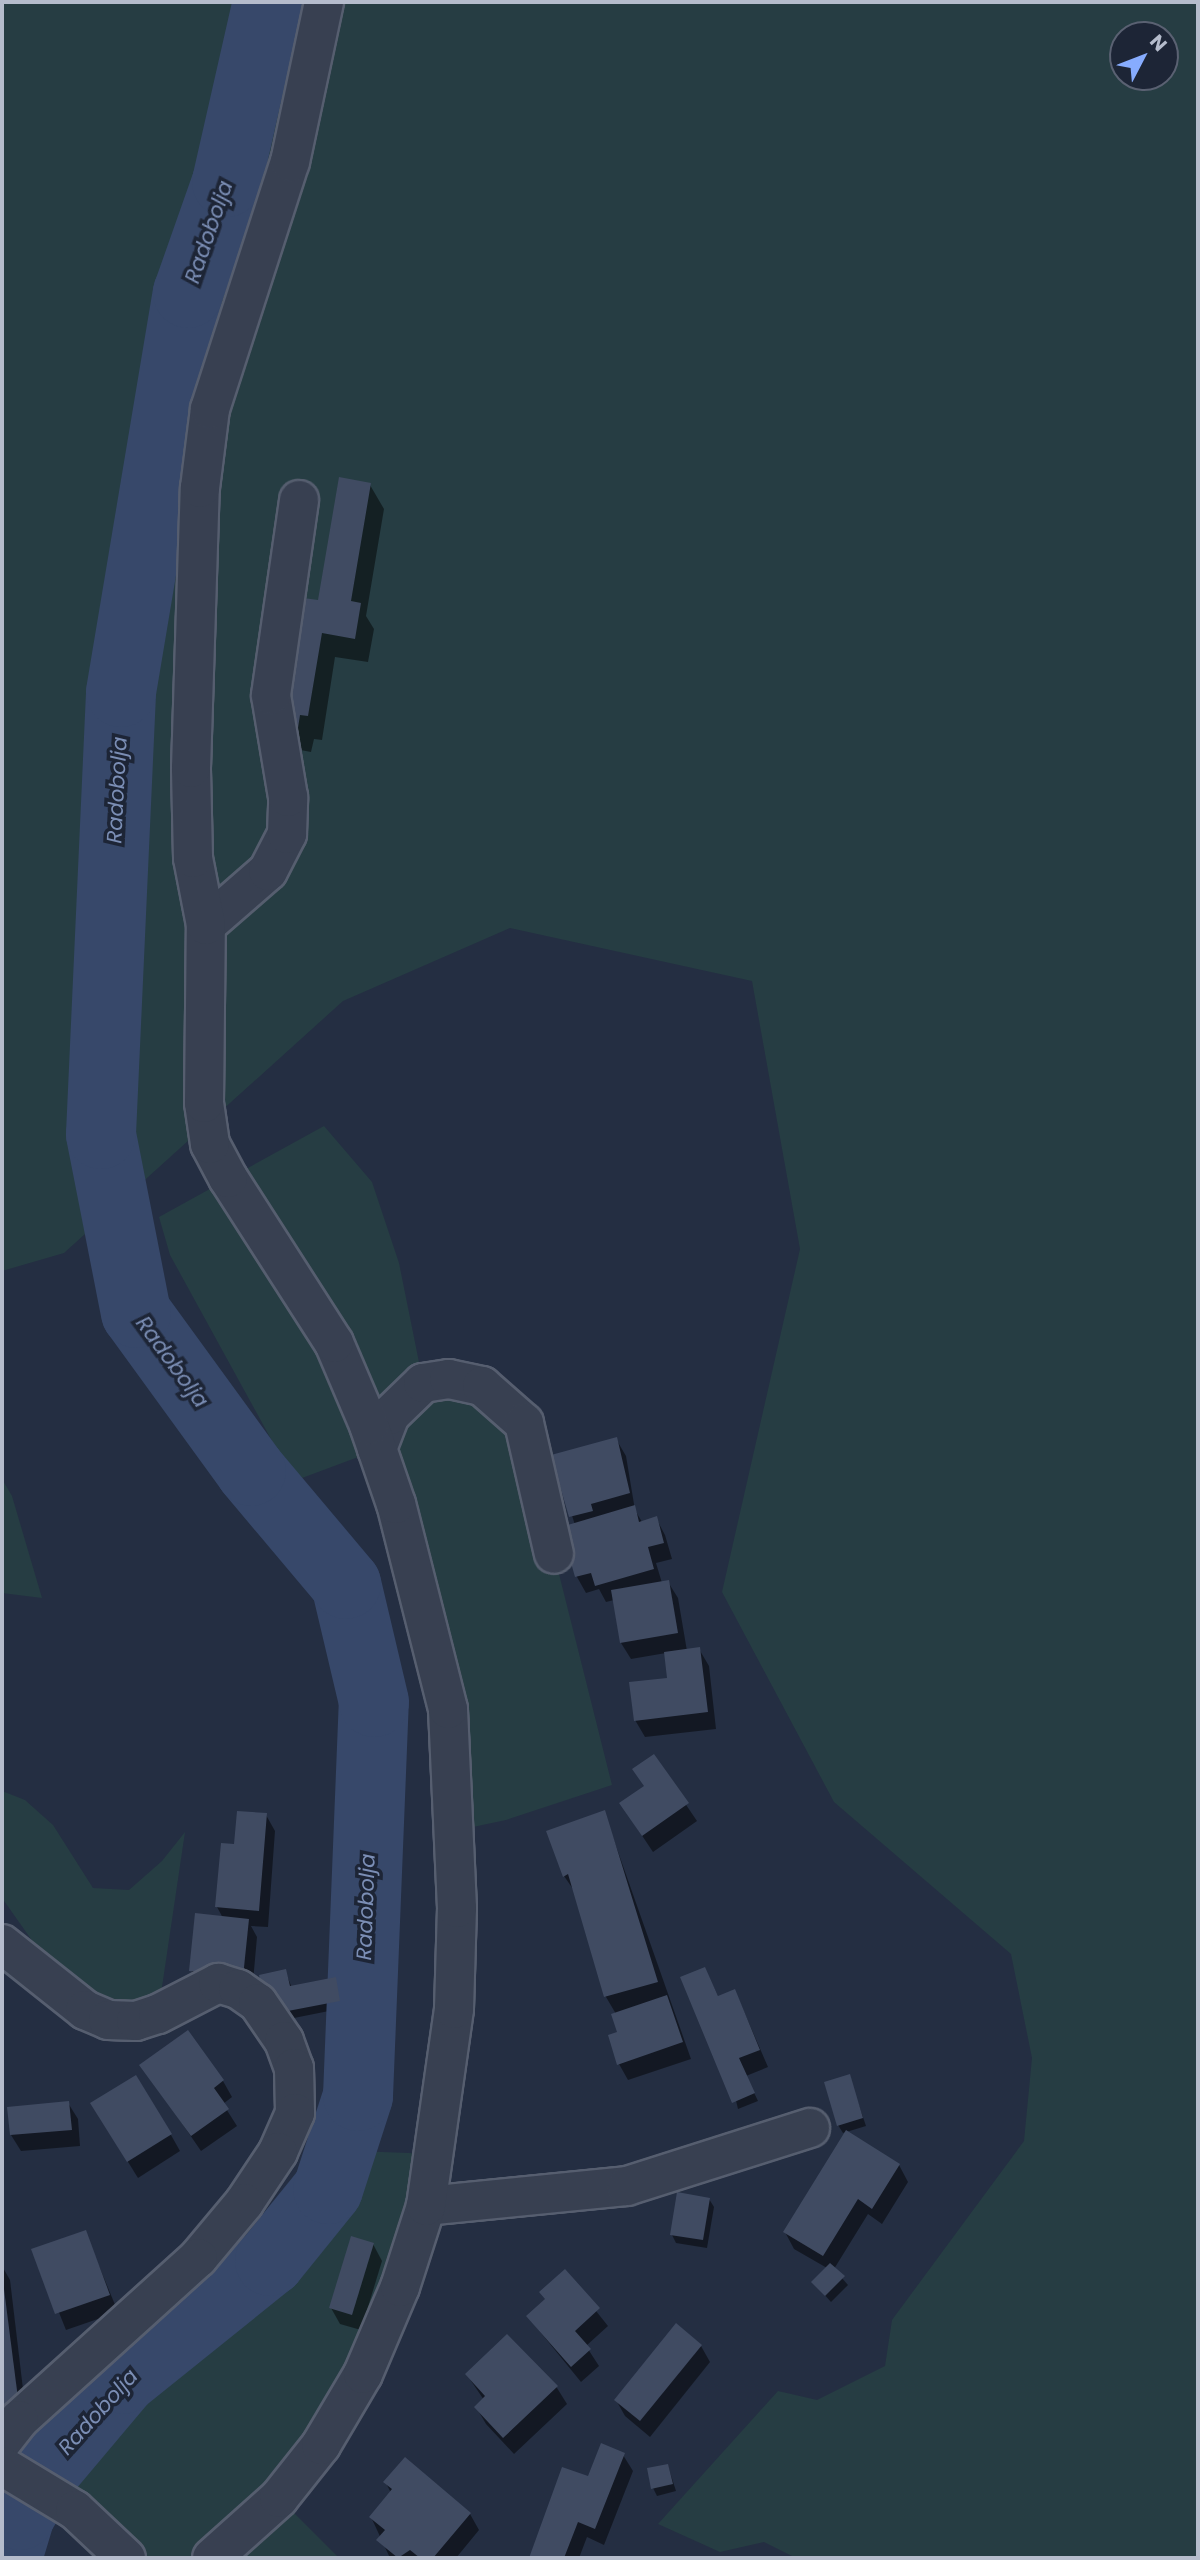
<!DOCTYPE html>
<html>
<head>
<meta charset="utf-8">
<style>
	body { margin:0 }
	#map { position:relative; width:1200px; height:2560px; overflow:hidden; background:#242e42; font-family:Poppins,sans-serif }
	div>[style] { position:absolute }
	[style*='--x'] { left:calc(var(--x)*1px); top:calc(var(--y)*1px); width:calc(var(--w)*1px); rotate:calc(var(--a)*1deg) }
	.green>* { inset:0; background:#263d43 }
	.water>* { inset:0; background:#37486a }
	.shadow>* { inset:0; background:#0007 }
	.river>* { height:70px; margin:-35px; padding:0 35px; transform-origin:35px; border-radius:35px; background:#37486a }
	.building>* { inset:0; background:#404b62 }
	.roads { filter:drop-shadow(2px 0 #565e6f) drop-shadow(-2px 0 #565e6f) drop-shadow(0 2px #565e6f) drop-shadow(0 -2px #565e6f) }
	.minor>* { height:38px; margin:-19px; padding:0 19px; transform-origin:19px; border-radius:19px; background:#384051 }
	span { translate:-50% -50%; white-space:nowrap; text-align:center; line-height:1.15; -webkit-text-stroke:7px #1d2536; paint-order:stroke }
	.water-label { font-size:21px; color:#7b8eb5; font-style:italic }
	.frame { position:absolute; inset:0; border:4px solid #b5bccc; pointer-events:none }
	.north { position:absolute; left:1109px; top:21px; width:70px; height:70px; box-sizing:border-box; background:#1d2536; border:2px solid #5a6172; border-radius:50%; rotate:48deg; font-size:19px; font-weight:700; line-height:28px; text-align:center; color:#b5bccc }
	.north::after { content:''; display:block; margin:auto; width:24px; height:32px; background:#87acfe; clip-path:polygon(50% 0,100% 100%,50% 72%,0 100%) }
</style>
</head>
<body>
<div id="map">
	<div class="green">
		<div style="clip-path:polygon(evenodd,2px 2px,1198px 2px,1198px 2555px,1194px 2558px,796px 2558px,764px 2542px,720px 2552px,658px 2524px,778px 2391px,817px 2400px,885px 2366px,892px 2320px,1024px 2141px,1032px 2058px,1011px 1954px,834px 1802px,722px 1592px,800px 1249px,752px 981px,510px 928px,343px 1001px,64px 1253px,2px 1271px,2px 2px,1123px 35px,1165px 35px,1165px 77px,1123px 77px,1123px 35px)"></div>
		<div style="clip-path:polygon(324px 1126px,372px 1182px,399px 1263px,423px 1382px,510px 1409px,554px 1554px,612px 1785px,506px 1820px,454px 1831px,377px 1450px,294px 1481px,170px 1255px,159px 1217px)"></div>
		<div style="clip-path:polygon(2px 1479px,12px 1496px,42px 1598px,2px 1593px)"></div>
		<div style="clip-path:polygon(2px 1791px,25px 1800px,53px 1825px,93px 1888px,129px 1890px,162px 1861px,185px 1832px,158px 2014px,108px 2020px,38px 1949px,2px 1898px)"></div>
		<div style="clip-path:polygon(356px 2151px,435px 2154px,426px 2206px,279px 2498px,339px 2558px,126px 2558px,66px 2484px,104px 2433px,269px 2284px,326px 2218px,352px 2174px)"></div>
	</div>
	<div class="water">
		<div style="clip-path:polygon(121px 2357px,154px 2384px,104px 2433px,66px 2484px,42px 2521px,36px 2558px,2px 2558px,2px 2505px)"></div>
	</div>
	<div class="shadow">
		<div style="clip-path:polygon(370px 485px,384px 509px,366px 616px,374px 629px,368px 662px,335px 657px,322px 740px,314px 739px,311px 752px,295px 749px,281px 725px,320px 602px)"></div>
		<div style="clip-path:polygon(616px 1439px,626px 1456px,635px 1510px,642px 1522px,656px 1518px,665px 1535px,672px 1559px,656px 1563px,662px 1583px,668px 1582px,678px 1598px,687px 1651px,699px 1649px,709px 1666px,716px 1729px,645px 1737px,635px 1720px,669px 1679px,666px 1653px,631px 1659px,621px 1643px,614px 1600px,606px 1602px,599px 1589px,586px 1593px,577px 1577px,563px 1528px,575px 1525px,553px 1456px)"></div>
		<div style="clip-path:polygon(653px 1756px,697px 1821px,653px 1852px,621px 1804px,645px 1787px)"></div>
		<div style="clip-path:polygon(604px 1812px,691px 2059px,628px 2080px,619px 2064px,616px 2014px,606px 1997px,575px 1892px,564px 1876px)"></div>
		<div style="clip-path:polygon(266px 1815px,275px 1831px,268px 1927px,251px 1926px,257px 1937px,252px 1993px,201px 1987px,191px 1970px,223px 1918px,217px 1907px)"></div>
		<div style="clip-path:polygon(705px 1969px,719px 1998px,735px 1991px,768px 2067px,746px 2076px,758px 2101px,738px 2109px)"></div>
		<div style="clip-path:polygon(285px 1971px,292px 1988px,335px 1979px,344px 2008px,274px 2022px)"></div>
		<div style="clip-path:polygon(142px 2065px,223px 2081px,232px 2097px,223px 2104px,237px 2126px,201px 2151px)"></div>
		<div style="clip-path:polygon(849px 2076px,866px 2126px,843px 2133px,838px 2125px)"></div>
		<div style="clip-path:polygon(68px 2103px,78px 2119px,80px 2146px,21px 2151px,11px 2135px)"></div>
		<div style="clip-path:polygon(102px 2120px,171px 2135px,180px 2151px,138px 2178px)"></div>
		<div style="clip-path:polygon(899px 2165px,908px 2182px,882px 2224px,868px 2214px,834px 2269px,848px 2285px,831px 2302px,813px 2282px,827px 2268px,794px 2249px,785px 2232px)"></div>
		<div style="clip-path:polygon(709px 2199px,714px 2207px,707px 2248px,676px 2243px,672px 2235px)"></div>
		<div style="clip-path:polygon(85px 2232px,118px 2312px,66px 2330px,34px 2250px)"></div>
		<div style="clip-path:polygon(373px 2244px,382px 2261px,361px 2330px,340px 2324px,331px 2308px)"></div>
		<div style="clip-path:polygon(2px 2266px,10px 2280px,28px 2431px,2px 2435px)"></div>
		<div style="clip-path:polygon(565px 2272px,608px 2326px,586px 2346px,599px 2366px,581px 2382px,528px 2317px,546px 2301px)"></div>
		<div style="clip-path:polygon(507px 2336px,557px 2388px,567px 2404px,514px 2454px,486px 2424px,476px 2407px,484px 2400px,467px 2375px)"></div>
		<div style="clip-path:polygon(701px 2346px,710px 2362px,650px 2437px,625px 2416px,616px 2400px)"></div>
		<div style="clip-path:polygon(623px 2455px,633px 2471px,604px 2545px,587px 2537px,579px 2558px,531px 2558px,563px 2469px,589px 2479px)"></div>
		<div style="clip-path:polygon(668px 2466px,676px 2491px,657px 2496px,653px 2488px)"></div>
		<div style="clip-path:polygon(386px 2483px,470px 2514px,479px 2530px,456px 2558px,390px 2558px,371px 2517px,391px 2493px)"></div>
	</div>
	<div class="river">
		<div style="--x:7;--y:2558;--w:45;--a:-73.2"></div>
		<div style="--x:20;--y:2515;--w:55;--a:-59.2"></div>
		<div style="--x:48;--y:2468;--w:116;--a:-49.9"></div>
		<div style="--x:123;--y:2379;--w:189;--a:-38.8"></div>
		<div style="--x:270;--y:2261;--w:92;--a:-51.1"></div>
		<div style="--x:328;--y:2189;--w:98;--a:-72.1"></div>
		<div style="--x:358;--y:2096;--w:394;--a:-87.7"></div>
		<div style="--x:374;--y:1702;--w:121;--a:-103.3"></div>
		<div style="--x:346;--y:1584;--w:148;--a:-130.1"></div>
		<div style="--x:251;--y:1471;--w:195;--a:-126"></div>
		<div style="--x:136;--y:1313;--w:182;--a:-101.1"></div>
		<div style="--x:101;--y:1134;--w:442;--a:-87.4"></div>
		<div style="--x:121;--y:692;--w:405;--a:-80.5"></div>
		<div style="--x:188;--y:293;--w:118;--a:-70.6"></div>
		<div style="--x:227;--y:182;--w:185;--a:-77.2"></div>
	</div>
	<div class="building">
		<div style="clip-path:polygon(339px 477px,371px 483px,351px 601px,361px 603px,355px 639px,322px 633px,308px 716px,300px 715px,298px 728px,279px 725px,296px 597px,318px 600px)"></div>
		<div style="clip-path:polygon(617px 1437px,630px 1493px,591px 1504px,593px 1511px,569px 1517px,551px 1455px)"></div>
		<div style="clip-path:polygon(635px 1505px,639px 1522px,657px 1516px,664px 1543px,648px 1547px,654px 1569px,595px 1586px,591px 1573px,575px 1577px,561px 1527px)"></div>
		<div style="clip-path:polygon(669px 1580px,678px 1633px,620px 1643px,611px 1590px)"></div>
		<div style="clip-path:polygon(700px 1647px,708px 1712px,634px 1721px,629px 1682px,667px 1678px,664px 1652px)"></div>
		<div style="clip-path:polygon(654px 1754px,689px 1803px,642px 1836px,619px 1803px,644px 1786px,632px 1769px)"></div>
		<div style="clip-path:polygon(605px 1810px,658px 1982px,604px 1997px,568px 1874px,563px 1877px,546px 1831px)"></div>
		<div style="clip-path:polygon(237px 1811px,267px 1813px,259px 1911px,215px 1907px,221px 1843px,234px 1844px)"></div>
		<div style="clip-path:polygon(195px 1913px,249px 1919px,243px 1977px,189px 1971px)"></div>
		<div style="clip-path:polygon(705px 1967px,718px 1996px,735px 1989px,760px 2050px,739px 2058px,755px 2093px,732px 2103px,680px 1977px)"></div>
		<div style="clip-path:polygon(286px 1969px,290px 1986px,336px 1977px,340px 2001px,267px 2015px,259px 1975px)"></div>
		<div style="clip-path:polygon(667px 1995px,683px 2042px,617px 2065px,608px 2035px,617px 2032px,611px 2014px)"></div>
		<div style="clip-path:polygon(188px 2030px,224px 2080px,214px 2088px,229px 2109px,191px 2136px,139px 2065px)"></div>
		<div style="clip-path:polygon(850px 2074px,863px 2118px,837px 2126px,824px 2082px)"></div>
		<div style="clip-path:polygon(136px 2075px,172px 2134px,127px 2162px,90px 2103px)"></div>
		<div style="clip-path:polygon(69px 2101px,72px 2130px,10px 2135px,7px 2107px)"></div>
		<div style="clip-path:polygon(846px 2130px,900px 2164px,872px 2209px,858px 2199px,823px 2256px,783px 2232px)"></div>
		<div style="clip-path:polygon(677px 2192px,710px 2198px,703px 2240px,670px 2235px)"></div>
		<div style="clip-path:polygon(86px 2230px,110px 2295px,55px 2314px,31px 2249px)"></div>
		<div style="clip-path:polygon(351px 2236px,374px 2243px,352px 2315px,329px 2308px)"></div>
		<div style="clip-path:polygon(830px 2263px,845px 2276px,825px 2296px,811px 2282px)"></div>
		<div style="clip-path:polygon(565px 2269px,600px 2308px,575px 2331px,591px 2349px,571px 2367px,526px 2316px,545px 2299px,539px 2292px)"></div>
		<div style="clip-path:polygon(4px 2289px,20px 2414px,2px 2417px,2px 2290px)"></div>
		<div style="clip-path:polygon(676px 2323px,702px 2345px,640px 2421px,614px 2400px)"></div>
		<div style="clip-path:polygon(507px 2334px,558px 2386px,503px 2438px,474px 2407px,485px 2396px,465px 2374px)"></div>
		<div style="clip-path:polygon(601px 2443px,625px 2453px,595px 2529px,578px 2522px,564px 2558px,529px 2558px,562px 2467px,588px 2476px)"></div>
		<div style="clip-path:polygon(405px 2457px,471px 2513px,433px 2558px,420px 2558px,410px 2550px,398px 2558px,376px 2540px,385px 2530px,369px 2517px,392px 2489px,383px 2482px)"></div>
		<div style="clip-path:polygon(668px 2464px,673px 2484px,651px 2489px,647px 2468px)"></div>
	</div>
	<div class="roads">
		<div class="minor">
			<div style="--x:206;--y:925;--w:82;--a:-41.1"></div>
			<div style="--x:268;--y:871;--w:42;--a:-62.8"></div>
			<div style="--x:287;--y:834;--w:37;--a:-88"></div>
			<div style="--x:288;--y:797;--w:103;--a:-99.5"></div>
			<div style="--x:271;--y:695;--w:197;--a:-81.8"></div>
			<div style="--x:377;--y:1449;--w:36;--a:-69"></div>
			<div style="--x:390;--y:1415;--w:46;--a:-44.1"></div>
			<div style="--x:423;--y:1383;--w:26;--a:-9"></div>
			<div style="--x:449;--y:1379;--w:34;--a:12"></div>
			<div style="--x:482;--y:1386;--w:56;--a:41.4"></div>
			<div style="--x:524;--y:1423;--w:134;--a:77.1"></div>
			<div style="--x:2;--y:1944;--w:106;--a:38.5"></div>
			<div style="--x:85;--y:2010;--w:25;--a:23"></div>
			<div style="--x:108;--y:2020;--w:28;--a:2"></div>
			<div style="--x:136;--y:2021;--w:23;--a:-18"></div>
			<div style="--x:158;--y:2014;--w:68;--a:-27.3"></div>
			<div style="--x:218;--y:1983;--w:21;--a:17"></div>
			<div style="--x:238;--y:1989;--w:24;--a:35"></div>
			<div style="--x:258;--y:2003;--w:46;--a:55.6"></div>
			<div style="--x:284;--y:2041;--w:29;--a:70"></div>
			<div style="--x:294;--y:2068;--w:45;--a:88.7"></div>
			<div style="--x:295;--y:2113;--w:43;--a:113.6"></div>
			<div style="--x:278;--y:2152;--w:61;--a:123.7"></div>
			<div style="--x:244;--y:2203;--w:72;--a:129.9"></div>
			<div style="--x:198;--y:2258;--w:241;--a:137.9"></div>
			<div style="--x:19;--y:2420;--w:28;--a:128"></div>
			<div style="--x:426;--y:2206;--w:202;--a:-5.7"></div>
			<div style="--x:627;--y:2186;--w:192;--a:-17.6"></div>
			<div style="--x:2;--y:2466;--w:85;--a:31.1"></div>
			<div style="--x:75;--y:2510;--w:70;--a:43.3"></div>
			<div style="--x:212;--y:2558;--w:90;--a:-41.8"></div>
			<div style="--x:279;--y:2498;--w:68;--a:-51.6"></div>
			<div style="--x:321;--y:2445;--w:82;--a:-59.4"></div>
			<div style="--x:363;--y:2374;--w:95;--a:-67"></div>
			<div style="--x:400;--y:2287;--w:85;--a:-72.2"></div>
			<div style="--x:426;--y:2206;--w:199;--a:-81.9"></div>
			<div style="--x:454;--y:2009;--w:101;--a:-88.3"></div>
			<div style="--x:457;--y:1908;--w:199;--a:-92.6"></div>
			<div style="--x:448;--y:1709;--w:211;--a:-104.2"></div>
			<div style="--x:396;--y:1504;--w:83;--a:-108.9"></div>
			<div style="--x:369;--y:1425;--w:89;--a:-113.1"></div>
			<div style="--x:334;--y:1343;--w:196;--a:-122.7"></div>
			<div style="--x:228;--y:1178;--w:38;--a:-118"></div>
			<div style="--x:210;--y:1144;--w:41;--a:-98.3"></div>
			<div style="--x:204;--y:1103;--w:178;--a:-89.4"></div>
			<div style="--x:206;--y:925;--w:68;--a:-101"></div>
			<div style="--x:193;--y:858;--w:90;--a:-91.3"></div>
			<div style="--x:191;--y:768;--w:280;--a:-88.2"></div>
			<div style="--x:200;--y:488;--w:80;--a:-82.8"></div>
			<div style="--x:210;--y:409;--w:260;--a:-72.1"></div>
			<div style="--x:290;--y:162;--w:164;--a:-78"></div>
		</div>
	</div>
	<div class="water-label">
		<span style="left:209px;top:232px;rotate:-71deg">Radobolja</span>
		<span style="left:117px;top:790px;rotate:-87deg">Radobolja</span>
		<span style="left:172px;top:1362px;rotate:54deg">Radobolja</span>
		<span style="left:366px;top:1907px;rotate:-88deg">Radobolja</span>
		<span style="left:98px;top:2412px;rotate:-48deg">Radobolja</span>
	</div>
	<div class="frame"></div>
	<div class="north">N</div>
</div>
</body>
</html>
